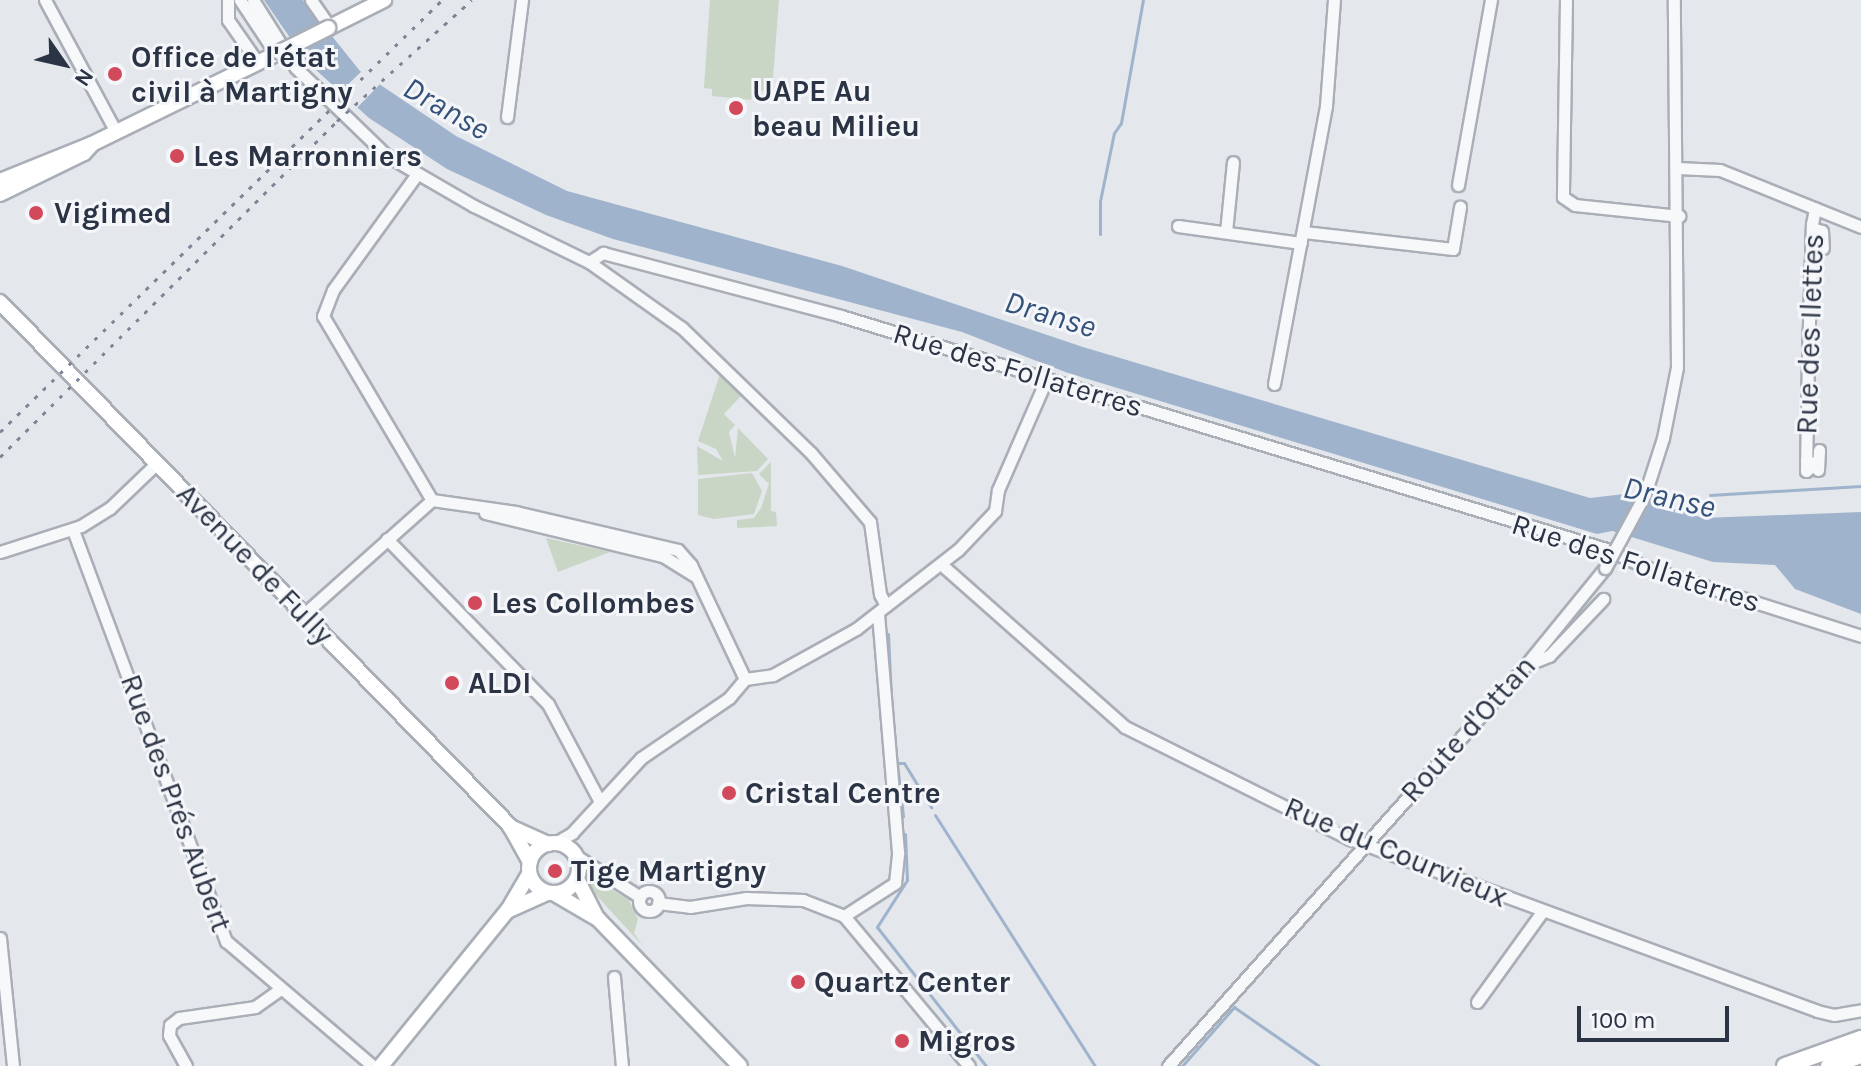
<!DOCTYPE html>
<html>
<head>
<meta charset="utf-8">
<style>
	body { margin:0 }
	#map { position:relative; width:1861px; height:1066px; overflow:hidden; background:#e4e7ec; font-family:Karla,sans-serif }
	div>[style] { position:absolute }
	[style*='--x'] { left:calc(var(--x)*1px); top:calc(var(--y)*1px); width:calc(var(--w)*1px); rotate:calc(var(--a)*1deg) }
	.green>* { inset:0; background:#c9d6c5 }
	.water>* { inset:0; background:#9fb4cc }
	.pier>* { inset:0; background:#e4e7ec }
	.stream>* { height:3px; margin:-1.5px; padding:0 1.5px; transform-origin:1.5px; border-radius:1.5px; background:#9fb4cc }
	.roads { filter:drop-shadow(2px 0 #a9aeb7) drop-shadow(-2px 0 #a9aeb7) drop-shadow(0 2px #a9aeb7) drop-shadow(0 -2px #a9aeb7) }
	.minor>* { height:11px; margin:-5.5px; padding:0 5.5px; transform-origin:5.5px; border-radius:5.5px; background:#f7f8fa }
	.minor>.ring { margin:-5.5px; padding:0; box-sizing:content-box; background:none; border:11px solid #f7f8fa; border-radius:50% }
	.major>* { height:14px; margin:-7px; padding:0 7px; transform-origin:7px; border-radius:7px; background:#fff }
	.major>.ring { margin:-7px; padding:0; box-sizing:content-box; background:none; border:14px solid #fff; border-radius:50% }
	.highway>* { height:16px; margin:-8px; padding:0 8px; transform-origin:8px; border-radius:8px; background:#fff }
	.rail>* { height:3px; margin-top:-1.5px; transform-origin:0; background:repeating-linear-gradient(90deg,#7d8696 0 4px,transparent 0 12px) }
	.bridges { filter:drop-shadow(2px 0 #a9aeb7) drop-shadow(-2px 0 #a9aeb7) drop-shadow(0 2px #a9aeb7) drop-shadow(0 -2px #a9aeb7) }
	.minor-bridge>* { height:11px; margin:-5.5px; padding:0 5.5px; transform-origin:5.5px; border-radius:5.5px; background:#f7f8fa }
	.major-bridge>* { height:14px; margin:-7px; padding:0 7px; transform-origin:7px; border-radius:7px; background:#fff }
	.dots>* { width:22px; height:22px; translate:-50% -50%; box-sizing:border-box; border:4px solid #f4f6f9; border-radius:50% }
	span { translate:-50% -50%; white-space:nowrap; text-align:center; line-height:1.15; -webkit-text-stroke:6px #f4f6f9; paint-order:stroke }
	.poi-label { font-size:30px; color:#2b3445; font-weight:700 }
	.left { translate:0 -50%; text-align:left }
	.street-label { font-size:30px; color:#2b3445 }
	.water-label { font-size:32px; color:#34527a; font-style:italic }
	.north { position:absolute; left:24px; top:24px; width:80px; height:80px; -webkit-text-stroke:6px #f4f6f9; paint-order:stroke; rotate:124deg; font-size:22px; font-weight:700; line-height:32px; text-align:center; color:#2b3445 }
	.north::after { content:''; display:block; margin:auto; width:28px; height:36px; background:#2b3445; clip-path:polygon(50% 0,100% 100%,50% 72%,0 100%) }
	.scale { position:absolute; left:1577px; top:1006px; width:152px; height:36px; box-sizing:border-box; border:4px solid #2b3445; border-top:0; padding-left:10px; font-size:24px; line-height:28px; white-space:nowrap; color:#2b3445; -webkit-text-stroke:6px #f4f6f9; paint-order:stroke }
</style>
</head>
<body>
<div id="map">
	<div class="green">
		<div style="clip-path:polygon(710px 0,779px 0,772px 91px,753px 91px,751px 100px,712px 96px,712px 89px,704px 88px)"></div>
		<div style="clip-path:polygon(720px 374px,741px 396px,724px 414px,735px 425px,729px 432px,735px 458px,738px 428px,768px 459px,757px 471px,698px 475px,697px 446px,723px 461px,716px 449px,698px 441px)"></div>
		<div style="clip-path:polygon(771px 462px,771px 511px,776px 512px,777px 526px,737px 528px,737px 520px,754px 518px,761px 508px,769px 484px,759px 474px)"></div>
		<div style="clip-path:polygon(752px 473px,762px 491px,754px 514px,714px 519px,698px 515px,698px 479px)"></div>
		<div style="clip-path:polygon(546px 538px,610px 552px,558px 572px)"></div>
		<div style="clip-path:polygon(585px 883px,600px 883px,629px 900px,638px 919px,634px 933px,642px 945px)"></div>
	</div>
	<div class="water">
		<div style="clip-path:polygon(264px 0,303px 0,360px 71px,456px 136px,567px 191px,842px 266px,1083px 347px,1590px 498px,1624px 494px,1703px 518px,1861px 512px,1861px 614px,1795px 589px,1775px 565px,1713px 562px,1612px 531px,1597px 534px,1068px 373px,962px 332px,613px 239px,546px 215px,447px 169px,369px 118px,306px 61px)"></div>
	</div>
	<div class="pier">
		<div style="clip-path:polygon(364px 69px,382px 82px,354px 111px,336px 96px)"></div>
	</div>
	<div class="stream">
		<div style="--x:1100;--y:234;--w:33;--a:-90"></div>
		<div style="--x:1100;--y:201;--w:69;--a:-78.4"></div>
		<div style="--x:1114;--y:133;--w:12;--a:-55"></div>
		<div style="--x:1121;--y:123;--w:125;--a:-79.9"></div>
		<div style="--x:1710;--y:495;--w:151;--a:-3.4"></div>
		<div style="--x:888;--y:634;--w:64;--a:87.3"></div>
		<div style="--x:894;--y:737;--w:80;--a:83.5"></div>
		<div style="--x:897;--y:763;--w:7;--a:0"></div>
		<div style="--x:904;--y:763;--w:52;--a:58.5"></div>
		<div style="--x:935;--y:815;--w:298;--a:57.5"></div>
		<div style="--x:905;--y:834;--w:46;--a:87.5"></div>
		<div style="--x:907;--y:880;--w:56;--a:122.6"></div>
		<div style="--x:877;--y:927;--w:177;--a:51.9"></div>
		<div style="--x:620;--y:975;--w:20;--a:87"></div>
		<div style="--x:625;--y:1038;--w:28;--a:84"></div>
		<div style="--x:1182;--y:1066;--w:79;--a:-48.6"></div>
		<div style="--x:1234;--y:1007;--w:103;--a:34.8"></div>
	</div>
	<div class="roads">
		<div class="minor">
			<div style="--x:45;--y:0;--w:150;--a:61.7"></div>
			<div style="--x:228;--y:0;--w:20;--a:90"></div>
			<div style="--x:228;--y:20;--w:52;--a:55.1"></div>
			<div style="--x:240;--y:0;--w:65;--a:56.3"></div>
			<div style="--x:253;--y:0;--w:80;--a:57.7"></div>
			<div style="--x:296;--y:68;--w:125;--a:44"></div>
			<div style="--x:386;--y:155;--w:102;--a:30.1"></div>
			<div style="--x:474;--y:206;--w:128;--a:26"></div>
			<div style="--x:589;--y:262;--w:114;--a:35.4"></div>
			<div style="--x:682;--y:328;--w:180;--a:44.1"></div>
			<div style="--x:811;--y:453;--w:91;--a:49.5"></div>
			<div style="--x:870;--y:522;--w:73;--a:82.1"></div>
			<div style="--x:880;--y:594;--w:13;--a:63"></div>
			<div style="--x:311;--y:0;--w:33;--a:55"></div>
			<div style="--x:1566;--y:0;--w:197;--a:90.9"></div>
			<div style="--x:1563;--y:197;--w:14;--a:34"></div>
			<div style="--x:1575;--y:205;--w:105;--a:6"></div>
			<div style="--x:507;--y:117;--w:118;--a:-82.7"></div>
			<div style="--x:1678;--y:168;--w:42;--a:2.7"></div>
			<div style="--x:1720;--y:170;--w:152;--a:22"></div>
			<div style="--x:417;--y:174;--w:143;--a:125.9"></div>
			<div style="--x:333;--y:290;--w:28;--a:111"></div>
			<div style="--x:323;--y:316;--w:214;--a:59.4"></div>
			<div style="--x:1458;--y:185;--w:188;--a:-79.9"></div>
			<div style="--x:1178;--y:226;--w:124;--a:7.9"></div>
			<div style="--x:1812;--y:228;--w:10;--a:17"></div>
			<div style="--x:1822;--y:231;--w:17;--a:87"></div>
			<div style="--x:1226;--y:232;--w:70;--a:-84.3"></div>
			<div style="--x:1304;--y:232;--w:150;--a:6.5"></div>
			<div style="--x:1453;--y:249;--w:43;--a:-80.5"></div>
			<div style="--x:589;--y:262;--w:17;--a:-33"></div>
			<div style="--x:603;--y:253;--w:246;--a:14.8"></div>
			<div style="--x:841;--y:316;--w:800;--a:16.94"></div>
			<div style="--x:1606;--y:549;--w:46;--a:24.3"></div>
			<div style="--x:1648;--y:568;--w:224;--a:17.7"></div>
			<div style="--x:1274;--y:384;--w:283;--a:-79.4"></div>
			<div style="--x:1326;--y:106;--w:106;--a:-85.7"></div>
			<div style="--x:1806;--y:460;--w:10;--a:24"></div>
			<div style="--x:1815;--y:464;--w:11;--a:142"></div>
			<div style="--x:1806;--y:471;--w:115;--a:-89"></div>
			<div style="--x:1808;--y:356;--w:132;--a:-88.3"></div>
			<div style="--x:1812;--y:224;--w:16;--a:-79"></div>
			<div style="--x:1818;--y:470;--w:20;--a:-87"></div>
			<div style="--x:1645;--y:494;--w:59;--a:-72.2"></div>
			<div style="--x:1663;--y:438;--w:72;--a:-78.8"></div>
			<div style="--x:1677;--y:367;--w:367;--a:-90.5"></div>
			<div style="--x:485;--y:513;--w:183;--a:13.6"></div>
			<div style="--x:663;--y:556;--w:36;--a:32"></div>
			<div style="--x:73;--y:530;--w:439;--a:69.6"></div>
			<div style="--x:226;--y:941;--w:193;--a:40.4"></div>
			<div style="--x:387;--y:539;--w:231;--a:45.7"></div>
			<div style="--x:548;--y:704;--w:109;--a:62"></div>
			<div style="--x:0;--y:552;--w:85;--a:-17.8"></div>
			<div style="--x:81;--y:526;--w:34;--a:-32"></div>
			<div style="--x:110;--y:508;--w:65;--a:-43.8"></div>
			<div style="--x:942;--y:565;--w:244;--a:41.5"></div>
			<div style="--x:1125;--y:727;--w:251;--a:26.5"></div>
			<div style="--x:1350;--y:839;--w:498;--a:20.2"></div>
			<div style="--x:1817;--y:1011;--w:17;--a:13"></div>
			<div style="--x:1834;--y:1015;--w:27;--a:-10"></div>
			<div style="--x:304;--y:614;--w:171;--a:-41.7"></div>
			<div style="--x:432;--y:500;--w:85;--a:8.1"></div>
			<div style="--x:516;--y:512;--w:166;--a:13.2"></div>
			<div style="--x:678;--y:550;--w:20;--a:49"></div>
			<div style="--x:691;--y:565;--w:126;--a:64.7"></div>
			<div style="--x:1529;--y:664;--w:22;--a:-22"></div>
			<div style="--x:1549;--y:656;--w:79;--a:-46.5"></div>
			<div style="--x:555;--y:843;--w:20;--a:-30"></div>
			<div style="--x:572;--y:833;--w:102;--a:-47.4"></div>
			<div style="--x:641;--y:758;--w:107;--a:-34.3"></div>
			<div style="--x:729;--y:698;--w:25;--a:-50"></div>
			<div style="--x:745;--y:679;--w:28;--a:-8"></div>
			<div style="--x:773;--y:675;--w:95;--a:-29"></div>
			<div style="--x:856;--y:629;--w:129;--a:-37.8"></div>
			<div style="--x:958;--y:550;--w:54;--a:-46.5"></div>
			<div style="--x:995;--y:511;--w:21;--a:-82"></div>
			<div style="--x:998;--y:490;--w:120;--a:-66.4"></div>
			<div style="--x:576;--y:856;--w:76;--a:32.6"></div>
			<div class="ring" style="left:639px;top:891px;width:9px;height:9px"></div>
			<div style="--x:658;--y:903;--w:32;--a:7"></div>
			<div style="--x:690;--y:907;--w:57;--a:-9.1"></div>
			<div style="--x:746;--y:898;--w:57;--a:2"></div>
			<div style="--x:803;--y:900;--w:44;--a:21.3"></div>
			<div style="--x:844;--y:916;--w:61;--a:-32.9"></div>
			<div style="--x:895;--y:883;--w:31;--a:-84"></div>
			<div style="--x:898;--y:852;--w:239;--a:-94.8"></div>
			<div style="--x:844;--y:916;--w:195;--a:50.2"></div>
			<div style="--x:0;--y:938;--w:129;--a:84.2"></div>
			<div style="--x:614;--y:977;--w:89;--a:84.9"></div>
			<div style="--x:1477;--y:1002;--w:111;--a:-54.2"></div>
			<div style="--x:186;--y:1066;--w:35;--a:-119"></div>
			<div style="--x:169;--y:1035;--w:10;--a:-84"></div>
			<div style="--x:170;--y:1025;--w:11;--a:-38"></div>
			<div style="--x:179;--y:1018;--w:77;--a:-8.2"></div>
			<div style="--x:255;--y:1007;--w:29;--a:-35"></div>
			<div style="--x:1168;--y:1066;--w:536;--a:-48.25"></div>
			<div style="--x:1525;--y:666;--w:127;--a:-50.8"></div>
		</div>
		<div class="major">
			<div style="--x:328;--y:28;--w:63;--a:-26.6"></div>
			<div style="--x:0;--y:181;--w:99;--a:-21.9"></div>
			<div style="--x:92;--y:144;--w:209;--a:-26.1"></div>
			<div style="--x:0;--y:194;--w:93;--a:-26"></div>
			<div style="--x:84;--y:153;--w:12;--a:-48"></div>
			<div style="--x:0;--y:302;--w:731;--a:45.78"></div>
			<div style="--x:510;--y:826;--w:41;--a:60.9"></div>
			<div style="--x:510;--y:827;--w:42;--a:24.1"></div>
			<div class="ring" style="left:529px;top:843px;width:36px;height:36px"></div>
			<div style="--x:577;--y:879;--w:44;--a:62.9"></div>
			<div style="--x:555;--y:894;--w:50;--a:30.2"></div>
			<div style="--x:598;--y:919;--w:204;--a:46"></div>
			<div style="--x:509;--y:910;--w:42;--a:-24.1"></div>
			<div style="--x:381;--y:1066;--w:201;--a:-50.9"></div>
			<div style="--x:508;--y:910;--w:42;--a:-59.7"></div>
		</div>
		<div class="highway">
			<div style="--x:1785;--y:1066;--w:81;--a:-19.6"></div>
			<div style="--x:1829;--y:1066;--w:34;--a:-19"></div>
		</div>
	</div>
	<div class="rail">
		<div style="--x:0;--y:432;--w:618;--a:-44.34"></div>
		<div style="--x:0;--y:457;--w:476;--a:-44.9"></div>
		<div style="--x:337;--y:121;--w:181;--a:-41.9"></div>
	</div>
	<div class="bridges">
		<div class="minor-bridge">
			<div style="--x:1605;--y:568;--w:84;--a:-61.6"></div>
		</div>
		<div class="major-bridge">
			<div style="--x:280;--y:52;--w:54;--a:-26.6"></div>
		</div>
	</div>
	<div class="dots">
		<div style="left:115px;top:74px;background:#d1495b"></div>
		<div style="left:736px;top:108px;background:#d1495b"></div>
		<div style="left:177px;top:156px;background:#d1495b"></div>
		<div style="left:36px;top:213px;background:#d1495b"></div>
		<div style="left:475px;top:603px;background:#d1495b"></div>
		<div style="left:452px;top:683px;background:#d1495b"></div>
		<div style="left:729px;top:793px;background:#d1495b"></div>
		<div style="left:555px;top:871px;background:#d1495b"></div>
		<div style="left:798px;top:982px;background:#d1495b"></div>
		<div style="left:902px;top:1041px;background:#d1495b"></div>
	</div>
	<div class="poi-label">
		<span class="left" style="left:131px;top:74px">Office de l'état<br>civil à Martigny</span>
		<span class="left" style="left:752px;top:108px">UAPE Au<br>beau Milieu</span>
		<span class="left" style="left:193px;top:156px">Les Marronniers</span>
		<span class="left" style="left:54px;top:213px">Vigimed</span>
		<span class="left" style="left:491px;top:603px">Les Collombes</span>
		<span class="left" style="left:468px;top:683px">ALDI</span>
		<span class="left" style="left:745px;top:793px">Cristal Centre</span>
		<span class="left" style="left:571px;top:871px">Tige Martigny</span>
		<span class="left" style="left:814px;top:982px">Quartz Center</span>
		<span class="left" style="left:918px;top:1041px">Migros</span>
	</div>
	<div class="street-label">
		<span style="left:1810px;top:334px;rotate:-88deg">Rue des Ilettes</span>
		<span style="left:1018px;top:370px;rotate:17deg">Rue des Follaterres</span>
		<span style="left:1636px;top:563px;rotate:18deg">Rue des Follaterres</span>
		<span style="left:255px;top:564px;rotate:46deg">Avenue de Fully</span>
		<span style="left:1468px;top:729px;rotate:-48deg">Route d'Ottan</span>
		<span style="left:176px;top:803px;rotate:70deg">Rue des Prés Aubert</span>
		<span style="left:1396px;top:852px;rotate:23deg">Rue du Courvieux</span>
	</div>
	<div class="water-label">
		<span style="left:446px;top:109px;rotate:30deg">Dranse</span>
		<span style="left:1050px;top:315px;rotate:17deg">Dranse</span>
		<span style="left:1669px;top:498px;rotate:13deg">Dranse</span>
	</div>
	<div class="north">N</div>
	<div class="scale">100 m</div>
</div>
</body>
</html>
